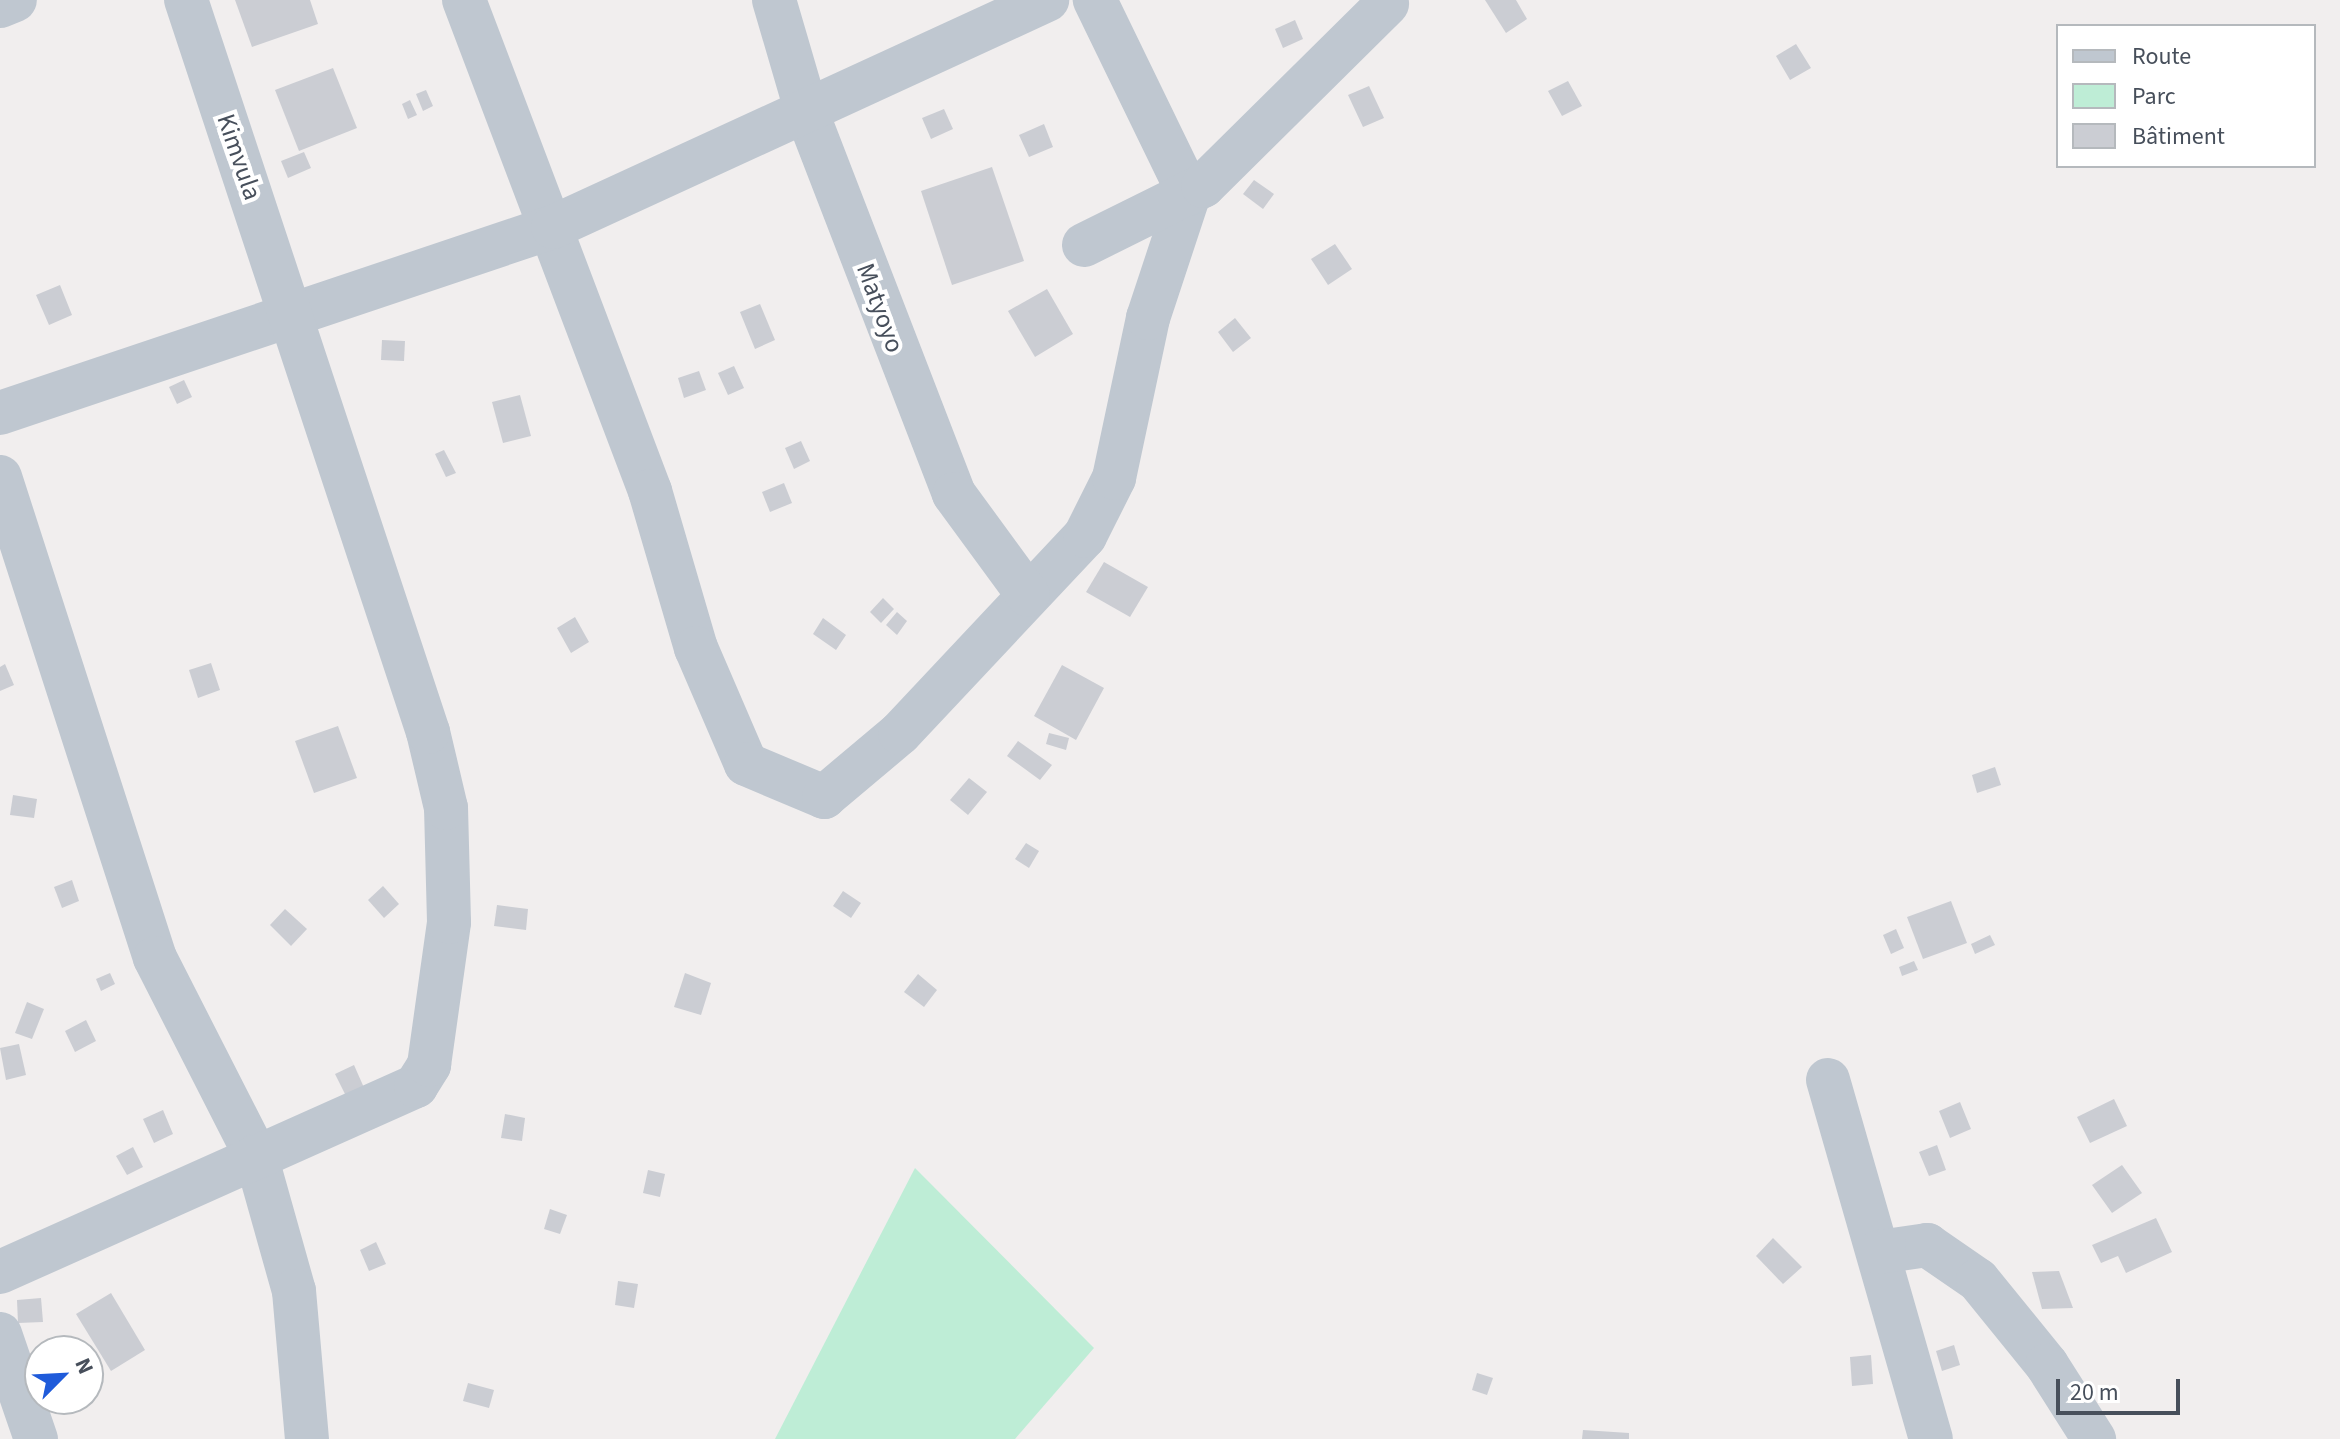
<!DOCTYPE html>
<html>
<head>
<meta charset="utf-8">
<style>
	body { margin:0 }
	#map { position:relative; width:2340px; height:1439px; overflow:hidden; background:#f1eeee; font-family:"Source Sans 3",sans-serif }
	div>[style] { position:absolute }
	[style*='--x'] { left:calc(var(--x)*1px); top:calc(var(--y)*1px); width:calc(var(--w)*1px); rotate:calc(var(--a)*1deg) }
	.green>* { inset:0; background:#beedd6 }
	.building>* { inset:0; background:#cbcdd3 }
	.minor>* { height:44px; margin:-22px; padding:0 22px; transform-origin:22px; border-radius:22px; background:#bfc7d0 }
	span { translate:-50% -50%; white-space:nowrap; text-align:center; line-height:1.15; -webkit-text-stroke:8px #fff; paint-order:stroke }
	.street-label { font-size:26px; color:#474f5b }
	.legend { position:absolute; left:2056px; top:24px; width:260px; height:144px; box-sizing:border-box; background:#fff; border:2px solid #b5b9bd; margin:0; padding:10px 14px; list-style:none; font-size:24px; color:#474f5b }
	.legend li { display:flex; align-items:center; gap:16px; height:40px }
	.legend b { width:40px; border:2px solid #b5b9bd }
	.north { position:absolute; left:24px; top:1335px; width:80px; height:80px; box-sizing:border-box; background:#fff; border:2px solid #b5b9bd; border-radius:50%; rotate:66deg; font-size:22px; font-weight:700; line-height:32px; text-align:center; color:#474f5b }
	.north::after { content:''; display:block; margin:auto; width:28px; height:36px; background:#1f5bda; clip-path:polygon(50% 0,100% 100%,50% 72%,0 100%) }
	.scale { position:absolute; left:2056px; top:1379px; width:124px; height:36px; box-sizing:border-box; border:4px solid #474f5b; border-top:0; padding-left:10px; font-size:24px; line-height:28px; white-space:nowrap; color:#474f5b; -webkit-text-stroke:6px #fff; paint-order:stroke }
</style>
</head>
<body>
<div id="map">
	<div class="green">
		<div style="clip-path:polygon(915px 1168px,1094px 1348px,1015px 1439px,775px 1439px)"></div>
	</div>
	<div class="building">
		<div style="clip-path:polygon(235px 0,310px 0,318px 24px,252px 47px)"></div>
		<div style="clip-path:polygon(1485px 0,1516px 0,1527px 19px,1506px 33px)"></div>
		<div style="clip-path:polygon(1295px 20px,1303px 39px,1283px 48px,1275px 29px)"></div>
		<div style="clip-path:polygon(1796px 44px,1811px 68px,1790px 80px,1776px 56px)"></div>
		<div style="clip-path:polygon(333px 68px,357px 128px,299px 151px,275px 90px)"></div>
		<div style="clip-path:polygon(1568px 81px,1582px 106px,1562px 116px,1548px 91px)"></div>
		<div style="clip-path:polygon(1369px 86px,1384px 118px,1363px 127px,1348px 95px)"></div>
		<div style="clip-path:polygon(426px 90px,433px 106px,423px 111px,416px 94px)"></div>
		<div style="clip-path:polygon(410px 100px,417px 115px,408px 119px,402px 104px)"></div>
		<div style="clip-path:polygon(944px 109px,953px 129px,931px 139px,922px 118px)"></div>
		<div style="clip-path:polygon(1044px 124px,1053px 147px,1029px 157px,1019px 135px)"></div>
		<div style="clip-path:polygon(304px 152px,311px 168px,288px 178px,281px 161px)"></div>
		<div style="clip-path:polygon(992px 167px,1024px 261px,952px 285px,921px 191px)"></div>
		<div style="clip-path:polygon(1254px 180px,1274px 194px,1263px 209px,1243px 194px)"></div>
		<div style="clip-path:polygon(1335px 244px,1352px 269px,1328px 285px,1311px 259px)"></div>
		<div style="clip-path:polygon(60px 285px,72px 315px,49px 325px,36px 295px)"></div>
		<div style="clip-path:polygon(1047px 289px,1073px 334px,1035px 357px,1008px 311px)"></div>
		<div style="clip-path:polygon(760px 304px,775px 340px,755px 349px,740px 312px)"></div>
		<div style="clip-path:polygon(1235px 318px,1251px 338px,1233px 352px,1218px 332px)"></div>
		<div style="clip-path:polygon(382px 340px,405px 341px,404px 361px,381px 360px)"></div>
		<div style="clip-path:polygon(734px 366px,744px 388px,728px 395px,718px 373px)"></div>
		<div style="clip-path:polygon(699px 371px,706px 390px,684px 398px,678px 378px)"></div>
		<div style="clip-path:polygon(184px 380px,192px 397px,177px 404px,169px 387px)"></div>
		<div style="clip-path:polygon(520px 395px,531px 436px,503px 443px,492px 402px)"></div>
		<div style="clip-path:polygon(801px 441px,810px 461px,794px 469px,785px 448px)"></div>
		<div style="clip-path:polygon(444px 450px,456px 473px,446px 477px,435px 454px)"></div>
		<div style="clip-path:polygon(784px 483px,792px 503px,770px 512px,762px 492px)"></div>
		<div style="clip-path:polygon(1104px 562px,1148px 587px,1130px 617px,1086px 592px)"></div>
		<div style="clip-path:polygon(883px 598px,894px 609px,881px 623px,870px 612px)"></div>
		<div style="clip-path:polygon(897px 612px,907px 621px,897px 635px,886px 625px)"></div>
		<div style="clip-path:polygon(575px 617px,589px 642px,571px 653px,557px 628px)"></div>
		<div style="clip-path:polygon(823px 618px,846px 635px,836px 650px,813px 634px)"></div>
		<div style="clip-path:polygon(211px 663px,220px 690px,198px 698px,189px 670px)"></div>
		<div style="clip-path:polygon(5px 664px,14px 685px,0 691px,0 667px)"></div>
		<div style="clip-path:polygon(1062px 665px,1104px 688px,1076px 740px,1034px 716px)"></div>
		<div style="clip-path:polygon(338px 726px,357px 778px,314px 793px,295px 741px)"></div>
		<div style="clip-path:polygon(1049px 733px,1069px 738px,1066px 750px,1046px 744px)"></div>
		<div style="clip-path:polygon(1018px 741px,1052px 765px,1040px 780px,1007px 756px)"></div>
		<div style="clip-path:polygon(1995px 767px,2001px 785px,1977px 793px,1972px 775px)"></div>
		<div style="clip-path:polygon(969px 778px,987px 792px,968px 815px,950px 800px)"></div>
		<div style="clip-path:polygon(13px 795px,37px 799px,34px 818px,10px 815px)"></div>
		<div style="clip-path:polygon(1026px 843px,1039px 851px,1029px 868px,1015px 859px)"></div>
		<div style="clip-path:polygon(72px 880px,79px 901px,62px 908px,54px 887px)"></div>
		<div style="clip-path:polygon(383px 886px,399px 904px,384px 918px,368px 900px)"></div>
		<div style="clip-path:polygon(843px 891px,861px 903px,851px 918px,833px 906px)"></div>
		<div style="clip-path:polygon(1951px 901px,1967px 943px,1923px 959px,1907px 917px)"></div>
		<div style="clip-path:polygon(497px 905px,528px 909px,526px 930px,494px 926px)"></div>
		<div style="clip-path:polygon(285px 909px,307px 929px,291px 946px,270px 925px)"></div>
		<div style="clip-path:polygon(1896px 929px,1904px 948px,1891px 954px,1883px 935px)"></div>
		<div style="clip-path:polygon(1990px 935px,1995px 945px,1975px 954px,1971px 944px)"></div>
		<div style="clip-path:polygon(1914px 961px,1918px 970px,1902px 976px,1899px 967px)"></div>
		<div style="clip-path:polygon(110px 973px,115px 984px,101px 991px,96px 979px)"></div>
		<div style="clip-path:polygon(685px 973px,711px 983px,701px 1015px,674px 1007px)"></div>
		<div style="clip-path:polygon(918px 974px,937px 990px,924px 1007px,904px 992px)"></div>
		<div style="clip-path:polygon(27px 1002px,44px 1009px,32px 1039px,15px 1033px)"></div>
		<div style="clip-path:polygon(86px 1020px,96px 1041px,75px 1052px,65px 1031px)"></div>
		<div style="clip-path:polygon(19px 1044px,26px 1075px,6px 1080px,0 1048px)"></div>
		<div style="clip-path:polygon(354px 1065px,365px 1090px,347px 1098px,335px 1074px)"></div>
		<div style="clip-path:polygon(2114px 1099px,2127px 1126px,2090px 1143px,2077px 1117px)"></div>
		<div style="clip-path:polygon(1960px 1102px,1971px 1129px,1950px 1138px,1939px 1111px)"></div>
		<div style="clip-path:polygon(163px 1110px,173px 1134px,154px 1143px,143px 1119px)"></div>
		<div style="clip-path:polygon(505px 1114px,525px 1118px,522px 1141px,501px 1138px)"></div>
		<div style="clip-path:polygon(1937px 1145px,1946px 1170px,1929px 1176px,1919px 1152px)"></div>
		<div style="clip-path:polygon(133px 1147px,143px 1167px,127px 1175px,116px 1156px)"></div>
		<div style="clip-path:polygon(2122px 1165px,2142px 1193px,2112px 1213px,2092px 1185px)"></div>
		<div style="clip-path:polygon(648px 1170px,665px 1174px,660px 1197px,643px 1193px)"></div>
		<div style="clip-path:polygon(550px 1209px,567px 1215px,560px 1234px,544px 1229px)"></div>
		<div style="clip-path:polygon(2156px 1218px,2172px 1252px,2126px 1273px,2118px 1256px,2101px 1263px,2092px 1245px)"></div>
		<div style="clip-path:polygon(1773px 1238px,1802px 1267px,1783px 1284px,1756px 1256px)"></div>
		<div style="clip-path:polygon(376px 1242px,386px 1264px,369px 1271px,360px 1250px)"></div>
		<div style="clip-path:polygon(2059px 1271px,2073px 1308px,2042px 1309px,2032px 1272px)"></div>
		<div style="clip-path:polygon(618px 1281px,638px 1284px,634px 1308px,615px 1305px)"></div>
		<div style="clip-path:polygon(111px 1293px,145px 1350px,111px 1371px,76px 1314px)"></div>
		<div style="clip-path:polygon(41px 1298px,43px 1322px,18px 1323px,17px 1300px)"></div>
		<div style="clip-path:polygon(1954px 1345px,1960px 1365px,1942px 1371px,1936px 1351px)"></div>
		<div style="clip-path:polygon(1871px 1355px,1873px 1384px,1852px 1386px,1850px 1357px)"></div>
		<div style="clip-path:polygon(1477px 1373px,1493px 1378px,1487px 1395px,1472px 1390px)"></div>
		<div style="clip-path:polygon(468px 1383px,494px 1390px,489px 1408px,463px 1401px)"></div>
		<div style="clip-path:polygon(1583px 1430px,1629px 1433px,1629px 1439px,1582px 1439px)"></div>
	</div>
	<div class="minor">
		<div style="--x:464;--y:0;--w:525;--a:69.25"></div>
		<div style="--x:650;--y:491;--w:164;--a:73.7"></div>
		<div style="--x:696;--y:648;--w:126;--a:66.7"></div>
		<div style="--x:746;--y:764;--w:85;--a:22.9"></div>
		<div style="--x:824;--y:797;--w:99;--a:-40.1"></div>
		<div style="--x:900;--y:733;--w:270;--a:-46.8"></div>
		<div style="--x:1085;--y:536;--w:65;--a:-63.4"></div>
		<div style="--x:1114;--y:478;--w:164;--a:-78"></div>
		<div style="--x:1148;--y:318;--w:131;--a:-71.7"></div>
		<div style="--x:1189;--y:194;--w:216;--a:-115.9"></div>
		<div style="--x:774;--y:0;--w:118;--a:73.7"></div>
		<div style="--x:807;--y:113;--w:408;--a:68.9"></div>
		<div style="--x:954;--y:494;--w:125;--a:53.8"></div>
		<div style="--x:0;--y:6;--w:16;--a:-22"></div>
		<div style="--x:1084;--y:245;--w:133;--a:-26.4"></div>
		<div style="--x:1203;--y:186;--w:259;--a:-44.7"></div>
		<div style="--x:0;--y:413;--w:583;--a:-18.59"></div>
		<div style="--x:553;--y:227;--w:544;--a:-24.68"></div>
		<div style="--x:0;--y:477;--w:505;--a:72.14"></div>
		<div style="--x:155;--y:958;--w:222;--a:63"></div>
		<div style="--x:256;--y:1156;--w:140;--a:74.3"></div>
		<div style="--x:294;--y:1291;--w:149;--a:85"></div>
		<div style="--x:1828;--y:1080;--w:373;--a:74"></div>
		<div style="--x:1879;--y:1252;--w:49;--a:-8.3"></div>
		<div style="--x:1927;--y:1245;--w:62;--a:34.5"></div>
		<div style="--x:1978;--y:1280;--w:109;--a:50.9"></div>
		<div style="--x:2047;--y:1365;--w:88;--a:57.6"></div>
		<div style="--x:0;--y:1272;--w:456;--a:-24.1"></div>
		<div style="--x:416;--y:1086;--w:25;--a:-58"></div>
		<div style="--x:429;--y:1065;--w:144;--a:-82"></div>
		<div style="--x:449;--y:922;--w:114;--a:-91.5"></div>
		<div style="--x:446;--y:808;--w:78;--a:-103.3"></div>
		<div style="--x:428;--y:732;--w:771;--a:-108.29"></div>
		<div style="--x:0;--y:1334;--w:111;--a:71.1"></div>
	</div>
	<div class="street-label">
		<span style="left:239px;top:157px;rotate:71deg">Kimvula</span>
		<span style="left:880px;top:308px;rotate:70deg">Matyoyo</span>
	</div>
	<ul class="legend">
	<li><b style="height:10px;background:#bfc7d0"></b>Route</li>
	<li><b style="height:22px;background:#beedd6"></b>Parc</li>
	<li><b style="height:22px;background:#cbcdd3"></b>Bâtiment</li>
	</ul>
	<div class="north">N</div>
	<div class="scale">20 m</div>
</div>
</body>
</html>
